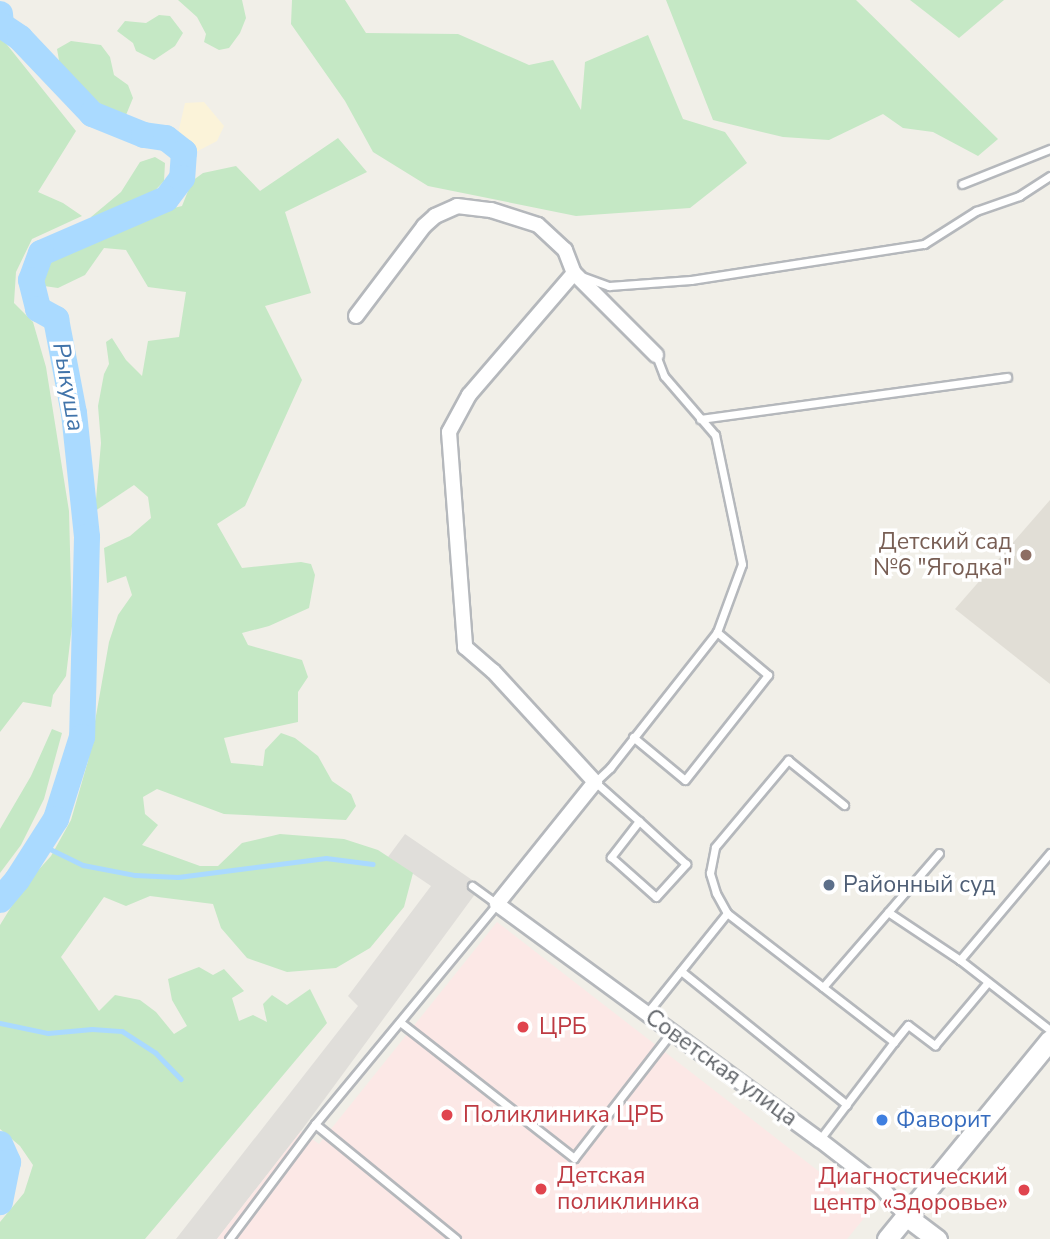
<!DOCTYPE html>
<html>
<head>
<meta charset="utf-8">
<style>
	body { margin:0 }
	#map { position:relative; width:1050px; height:1239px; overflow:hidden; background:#f1efe8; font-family:"Nunito Sans",sans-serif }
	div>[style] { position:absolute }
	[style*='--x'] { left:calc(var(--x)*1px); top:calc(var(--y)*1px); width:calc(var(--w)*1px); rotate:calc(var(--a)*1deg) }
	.industrial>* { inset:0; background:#e0deda }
	.education>* { inset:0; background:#e1ded6 }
	.medical>* { inset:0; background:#fce8e6 }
	.green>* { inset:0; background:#c5e8c5 }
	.sand>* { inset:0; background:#fbf3d9 }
	.stream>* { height:4.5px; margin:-2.25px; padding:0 2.25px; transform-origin:2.25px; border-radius:2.25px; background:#aadaff }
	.river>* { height:26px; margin:-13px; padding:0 13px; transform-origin:13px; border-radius:13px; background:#aadaff }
	.roads { filter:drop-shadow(2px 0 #b5b8bc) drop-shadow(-2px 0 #b5b8bc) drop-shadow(0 2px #b5b8bc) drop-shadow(0 -2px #b5b8bc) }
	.lane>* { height:7px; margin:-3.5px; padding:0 3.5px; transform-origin:3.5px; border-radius:3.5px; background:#fff }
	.street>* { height:14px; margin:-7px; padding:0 7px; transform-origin:7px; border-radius:7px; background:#fff }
	.secondary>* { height:19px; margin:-9.5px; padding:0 9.5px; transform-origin:9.5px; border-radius:9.5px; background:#fff }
	.dots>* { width:19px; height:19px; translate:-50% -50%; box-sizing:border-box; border:4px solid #fff; border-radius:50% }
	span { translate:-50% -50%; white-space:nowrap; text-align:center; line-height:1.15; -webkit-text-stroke:7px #fff; paint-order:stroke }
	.education-label { font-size:23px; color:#785e54 }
	.right { translate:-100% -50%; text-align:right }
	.service-label { font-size:23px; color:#4e5e75 }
	.left { translate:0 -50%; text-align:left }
	.health-label { font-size:23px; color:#be3a42 }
	.street-label { font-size:23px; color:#5f6368 }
	.shop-label { font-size:23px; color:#366cbe }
	.water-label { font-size:24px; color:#4174aa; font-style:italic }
</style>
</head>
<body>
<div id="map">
	<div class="industrial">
		<div style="clip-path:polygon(405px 834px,481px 886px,301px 1131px,217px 1239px,176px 1239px,358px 1006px,348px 996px,431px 886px,388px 857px)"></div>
	</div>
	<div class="education">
		<div style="clip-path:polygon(1050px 500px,1050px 684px,955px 609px)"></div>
	</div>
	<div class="medical">
		<div style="clip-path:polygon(497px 922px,870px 1211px,847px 1239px,217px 1239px,301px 1131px,319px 1144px)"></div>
	</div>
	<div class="green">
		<div style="clip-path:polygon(178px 0,242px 0,246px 18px,240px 33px,229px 48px,219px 50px,204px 42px,206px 34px,197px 17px)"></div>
		<div style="clip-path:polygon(292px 0,345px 0,366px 33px,458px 34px,529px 65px,553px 60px,581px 110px,585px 62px,648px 35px,683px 119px,725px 132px,747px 163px,690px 208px,576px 216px,428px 186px,373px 152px,345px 101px,291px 24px)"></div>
		<div style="clip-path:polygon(666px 0,856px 0,998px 139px,978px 156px,933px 132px,903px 128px,883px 114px,829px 140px,783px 137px,713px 120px)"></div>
		<div style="clip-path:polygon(910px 0,1004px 0,959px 38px)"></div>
		<div style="clip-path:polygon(159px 15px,170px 16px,183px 33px,175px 46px,154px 60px,136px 51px,133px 43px,117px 31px,125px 21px,146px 23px)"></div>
		<div style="clip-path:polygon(0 36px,76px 131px,38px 192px,63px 203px,82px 216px,32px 239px,16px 272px,14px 303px,33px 322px,46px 367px,69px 511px,72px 626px,66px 676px,53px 695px,51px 707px,23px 702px,0 732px)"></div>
		<div style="clip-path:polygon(71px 41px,101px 45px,110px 57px,114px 75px,128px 85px,133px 98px,126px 115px,109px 112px,60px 66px,57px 49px)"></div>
		<div style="clip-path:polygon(338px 138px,367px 172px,285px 212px,311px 293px,265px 306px,302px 380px,245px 506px,217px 524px,242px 568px,301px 562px,311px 564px,315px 575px,309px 608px,269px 626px,242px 633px,248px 645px,302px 660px,308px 677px,298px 692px,298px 722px,224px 738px,231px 763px,263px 766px,265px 750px,281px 733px,295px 738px,318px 756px,332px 781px,351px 794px,356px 806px,346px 820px,224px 814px,157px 789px,143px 797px,145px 814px,158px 825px,142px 845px,200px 866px,218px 866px,242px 843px,280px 834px,344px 839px,378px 850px,413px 873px,404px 907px,370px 948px,336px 968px,287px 972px,247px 958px,221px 928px,213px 904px,150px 896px,126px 906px,104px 897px,61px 957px,99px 1011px,115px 995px,140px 1000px,156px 1012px,174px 1034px,187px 1026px,172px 1000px,168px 979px,199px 967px,213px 975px,224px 969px,244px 991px,232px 998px,239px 1021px,253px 1015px,267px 1022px,263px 1004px,272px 995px,287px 1005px,310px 989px,327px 1023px,145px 1239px,0 1239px,0 1222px,24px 1193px,33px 1165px,20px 1146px,0 1129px,0 925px,24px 886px,51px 856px,71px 820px,88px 761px,109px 642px,118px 615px,132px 595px,126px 576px,107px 583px,104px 548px,130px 536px,151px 518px,148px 497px,134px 485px,95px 511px,101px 443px,98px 406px,104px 374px,109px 364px,106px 342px,112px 338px,126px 360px,142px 376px,148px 341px,179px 337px,186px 292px,148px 287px,126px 250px,104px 248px,85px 275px,58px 288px,44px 286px,45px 270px,54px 259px,149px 214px,182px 206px,192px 181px,203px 173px,236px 166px,260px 191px)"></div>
		<div style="clip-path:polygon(155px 157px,165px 163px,164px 181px,147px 199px,99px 221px,91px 217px,121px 192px,140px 162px)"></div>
		<div style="clip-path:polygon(52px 729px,62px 733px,44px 799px,21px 845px,0 873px,0 829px,31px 776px)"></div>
	</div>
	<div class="sand">
		<div style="clip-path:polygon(204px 102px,224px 126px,217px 141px,192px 154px,177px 138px,185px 103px)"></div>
	</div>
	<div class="stream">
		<div style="--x:40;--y:844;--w:48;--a:26"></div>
		<div style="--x:83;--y:865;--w:53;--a:10.9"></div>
		<div style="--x:135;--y:875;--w:43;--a:2.7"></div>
		<div style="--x:178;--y:877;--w:149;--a:-7.3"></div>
		<div style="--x:326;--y:858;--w:47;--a:7.3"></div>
		<div style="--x:0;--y:1023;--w:49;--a:11.8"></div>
		<div style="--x:48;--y:1033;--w:44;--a:-5.2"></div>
		<div style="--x:92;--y:1029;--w:30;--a:4"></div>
		<div style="--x:122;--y:1031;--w:40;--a:32.9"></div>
		<div style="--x:156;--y:1053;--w:36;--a:46"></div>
	</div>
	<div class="river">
		<div style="--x:0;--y:14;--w:11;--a:85"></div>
		<div style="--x:1;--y:25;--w:23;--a:34"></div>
		<div style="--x:20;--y:38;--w:105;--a:46.5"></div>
		<div style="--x:92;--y:114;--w:56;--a:22"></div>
		<div style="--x:144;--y:135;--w:22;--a:8"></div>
		<div style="--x:166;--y:138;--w:23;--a:38"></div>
		<div style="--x:184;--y:152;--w:26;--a:94"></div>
		<div style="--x:182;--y:178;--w:26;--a:127"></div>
		<div style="--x:166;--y:199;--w:136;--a:156.6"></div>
		<div style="--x:41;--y:253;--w:29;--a:110"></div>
		<div style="--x:31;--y:280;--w:30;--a:76"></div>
		<div style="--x:38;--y:309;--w:21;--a:29"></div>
		<div style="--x:56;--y:319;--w:96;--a:79.2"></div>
		<div style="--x:74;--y:413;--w:125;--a:84"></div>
		<div style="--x:87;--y:537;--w:200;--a:91.4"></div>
		<div style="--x:82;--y:737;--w:86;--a:107.6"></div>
		<div style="--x:56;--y:819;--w:72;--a:122.6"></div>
		<div style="--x:17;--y:880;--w:26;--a:130"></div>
		<div style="--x:0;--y:1144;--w:20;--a:66"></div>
		<div style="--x:8;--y:1162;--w:41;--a:101.3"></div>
	</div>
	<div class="roads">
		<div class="lane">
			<div style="--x:962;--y:184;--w:95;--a:-21.7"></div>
			<div style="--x:584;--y:277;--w:27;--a:20"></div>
			<div style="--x:609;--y:286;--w:82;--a:-4.2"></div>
			<div style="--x:691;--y:280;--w:236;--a:-8.8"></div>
			<div style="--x:924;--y:244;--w:62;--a:-32.4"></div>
			<div style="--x:976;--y:211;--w:46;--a:-19.2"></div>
			<div style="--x:1019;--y:196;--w:37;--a:-33"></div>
			<div style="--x:700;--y:419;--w:310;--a:-7.8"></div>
			<div style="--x:633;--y:737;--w:67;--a:39.6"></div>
			<div style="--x:685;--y:780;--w:134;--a:-51.7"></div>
			<div style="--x:768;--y:675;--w:67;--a:-139.9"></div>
			<div style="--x:639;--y:821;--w:46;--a:127.9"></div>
			<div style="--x:611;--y:857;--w:60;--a:41.6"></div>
			<div style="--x:656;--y:897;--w:45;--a:-47.7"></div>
			<div style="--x:686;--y:864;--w:64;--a:-137.5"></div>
			<div style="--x:639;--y:821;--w:59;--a:-138.4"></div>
			<div style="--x:595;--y:782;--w:21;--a:-43"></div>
			<div style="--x:610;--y:768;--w:173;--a:-51.8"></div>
			<div style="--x:717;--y:632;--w:72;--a:-69.8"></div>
			<div style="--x:742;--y:564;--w:132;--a:-101.8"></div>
			<div style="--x:715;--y:435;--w:78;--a:-130.8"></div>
			<div style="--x:664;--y:376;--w:22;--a:-111"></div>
			<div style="--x:1050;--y:853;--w:140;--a:130.1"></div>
			<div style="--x:960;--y:960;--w:114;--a:37.9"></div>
			<div style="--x:888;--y:912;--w:87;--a:33.7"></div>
			<div style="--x:727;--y:913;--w:23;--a:-119"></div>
			<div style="--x:716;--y:893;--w:21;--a:-107"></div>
			<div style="--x:710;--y:873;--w:26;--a:-79"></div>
			<div style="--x:715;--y:847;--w:114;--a:-50"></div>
			<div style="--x:788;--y:760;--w:72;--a:38.8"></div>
			<div style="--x:681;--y:971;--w:213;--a:38.9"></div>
			<div style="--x:823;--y:987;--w:177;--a:-49.1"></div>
			<div style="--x:647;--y:1013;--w:128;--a:-51.3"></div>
			<div style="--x:727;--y:913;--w:211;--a:37.7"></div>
			<div style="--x:894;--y:1042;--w:22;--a:-51"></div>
			<div style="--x:908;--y:1025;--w:34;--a:37"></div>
			<div style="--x:935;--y:1045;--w:82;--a:-49.9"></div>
			<div style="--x:400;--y:1022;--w:221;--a:38"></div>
			<div style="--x:574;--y:1158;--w:158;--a:-52.2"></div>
			<div style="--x:820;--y:1139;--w:122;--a:-52.7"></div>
			<div style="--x:229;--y:1239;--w:144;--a:-53.2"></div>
			<div style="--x:456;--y:1239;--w:182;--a:-140.8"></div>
			<div style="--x:315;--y:1124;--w:286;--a:-50.4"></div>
			<div style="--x:497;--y:904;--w:31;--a:-144"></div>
		</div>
		<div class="street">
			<div style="--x:574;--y:273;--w:116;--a:45"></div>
			<div style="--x:356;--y:316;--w:113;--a:-52.9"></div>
			<div style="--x:424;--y:226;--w:15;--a:-42"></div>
			<div style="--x:435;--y:216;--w:24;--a:-24"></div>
			<div style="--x:457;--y:206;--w:34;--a:7"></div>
			<div style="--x:491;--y:210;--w:49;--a:17.7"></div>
			<div style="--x:538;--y:225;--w:37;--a:43"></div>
			<div style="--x:565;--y:250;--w:25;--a:69"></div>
			<div style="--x:574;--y:273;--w:161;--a:130.7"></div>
			<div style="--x:469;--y:395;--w:42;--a:118.4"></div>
			<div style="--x:449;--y:432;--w:216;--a:85.7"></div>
			<div style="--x:465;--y:647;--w:37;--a:41"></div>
			<div style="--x:493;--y:671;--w:151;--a:47.4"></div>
			<div style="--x:595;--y:782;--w:156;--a:128.8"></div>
			<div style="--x:497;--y:904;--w:400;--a:36.2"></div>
			<div style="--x:820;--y:1140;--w:78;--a:37.7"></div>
			<div style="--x:882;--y:1188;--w:37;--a:49"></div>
		</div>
		<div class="secondary">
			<div style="--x:906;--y:1216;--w:39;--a:37"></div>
			<div style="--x:887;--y:1239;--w:257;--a:-50.7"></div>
		</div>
	</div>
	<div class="dots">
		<div style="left:1026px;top:555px;background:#8d6e63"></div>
		<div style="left:829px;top:885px;background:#5c6f8a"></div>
		<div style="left:523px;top:1027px;background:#e0444e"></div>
		<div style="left:447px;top:1115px;background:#e0444e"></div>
		<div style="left:882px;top:1120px;background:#3f7fe0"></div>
		<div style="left:541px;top:1189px;background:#e0444e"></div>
		<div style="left:1024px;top:1190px;background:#e0444e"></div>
	</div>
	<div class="education-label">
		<span class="right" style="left:1012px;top:555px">Детский сад<br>№6 "Ягодка"</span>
	</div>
	<div class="service-label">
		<span class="left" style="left:843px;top:885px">Районный суд</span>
	</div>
	<div class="health-label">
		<span class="left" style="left:539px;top:1027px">ЦРБ</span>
		<span class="left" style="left:463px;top:1115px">Поликлиника ЦРБ</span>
		<span class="left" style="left:557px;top:1189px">Детская<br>поликлиника</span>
		<span class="right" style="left:1008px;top:1190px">Диагностический<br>центр «Здоровье»</span>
	</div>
	<div class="street-label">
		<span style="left:721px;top:1068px;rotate:36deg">Советская улица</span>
	</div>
	<div class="shop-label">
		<span class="left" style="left:896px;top:1120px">Фаворит</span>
	</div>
	<div class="water-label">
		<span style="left:68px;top:387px;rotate:80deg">Рыкуша</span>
	</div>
</div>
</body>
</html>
